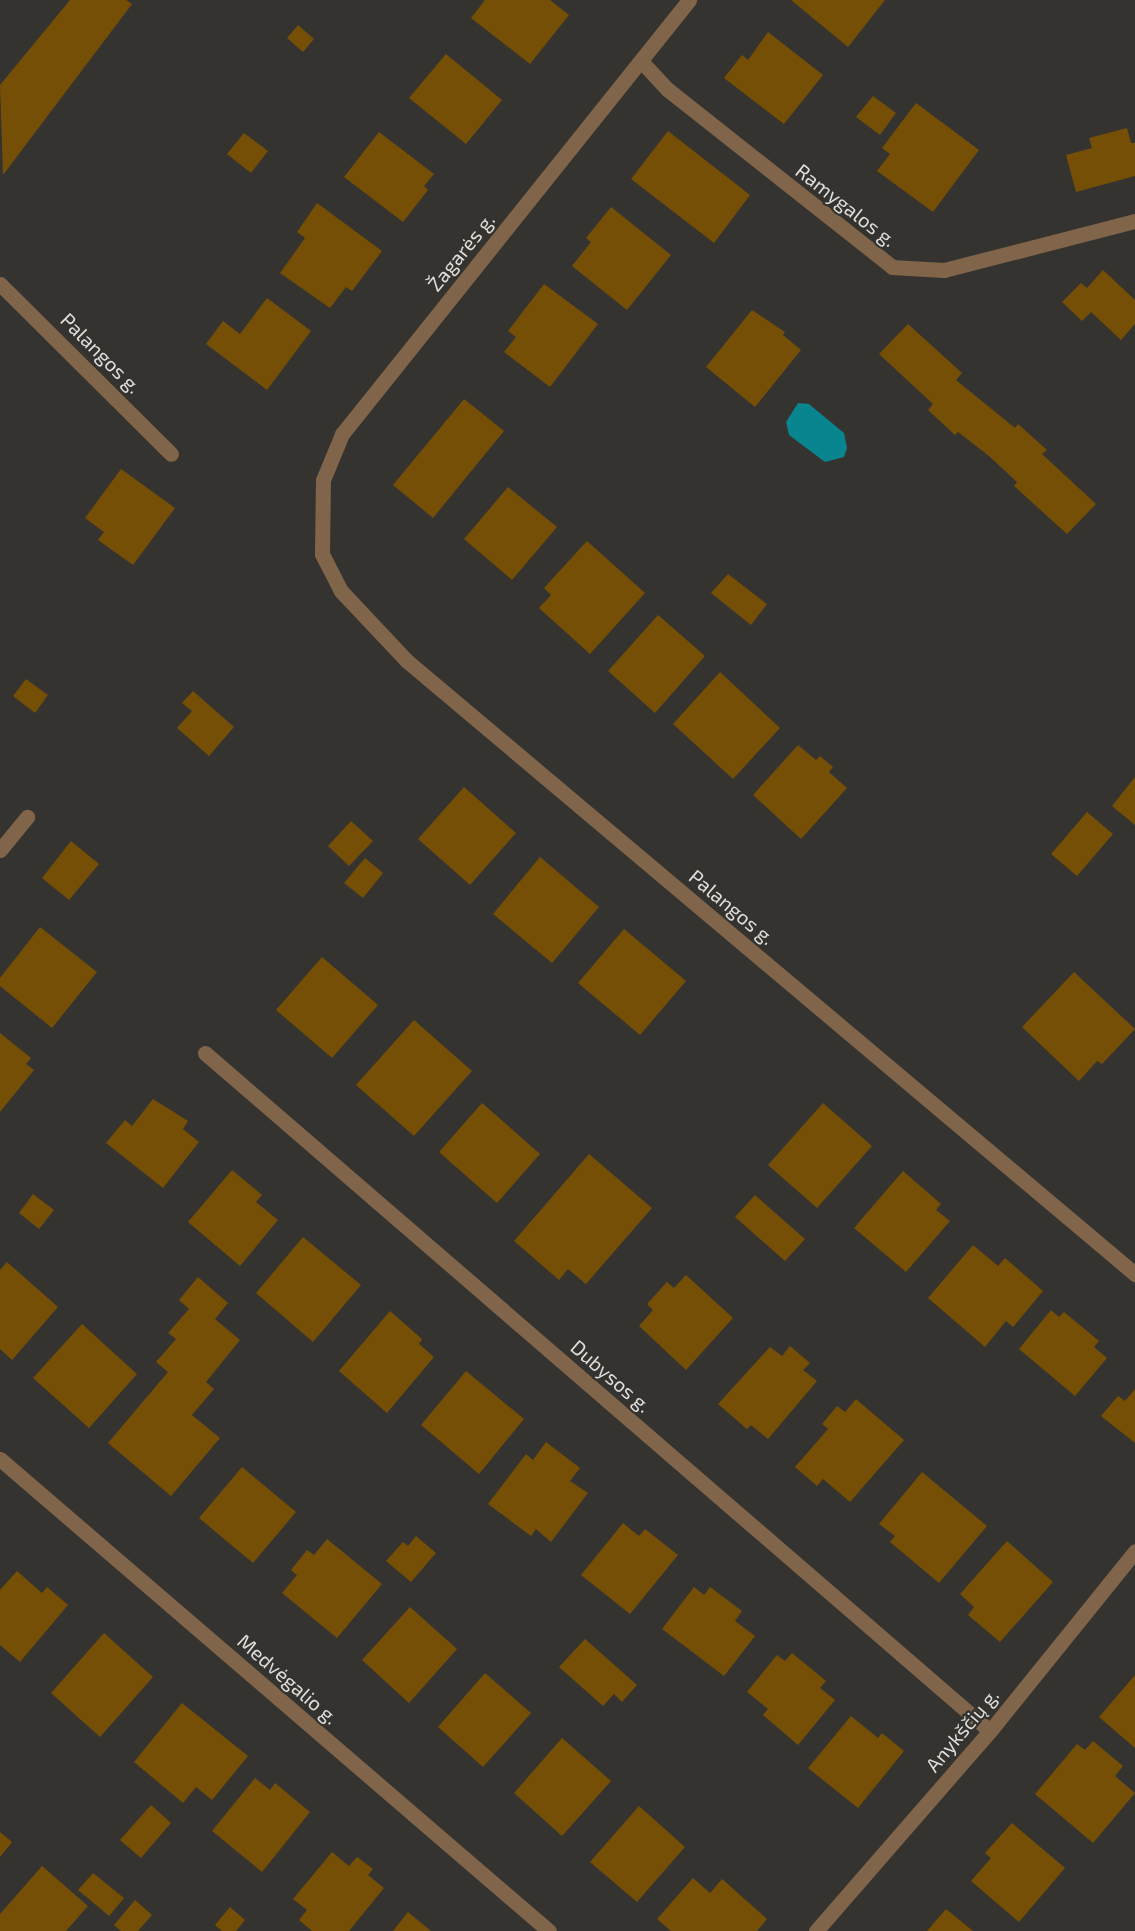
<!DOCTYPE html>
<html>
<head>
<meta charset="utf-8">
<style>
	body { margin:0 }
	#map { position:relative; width:1135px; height:1931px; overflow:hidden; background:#34332f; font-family:"Exo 2",sans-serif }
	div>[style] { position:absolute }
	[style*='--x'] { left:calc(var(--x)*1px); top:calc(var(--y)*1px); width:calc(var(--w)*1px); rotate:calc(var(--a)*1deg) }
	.water>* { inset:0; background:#09858f }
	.building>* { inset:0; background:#764f06 }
	.minor>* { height:15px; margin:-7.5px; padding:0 7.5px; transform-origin:7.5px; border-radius:7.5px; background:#81654a }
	span { translate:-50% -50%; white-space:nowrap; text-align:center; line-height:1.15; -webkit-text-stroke:4.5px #34332f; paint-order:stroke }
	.street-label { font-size:20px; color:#dfdedb }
</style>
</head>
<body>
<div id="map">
	<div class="water">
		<div style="clip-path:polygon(798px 403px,809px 404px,844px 433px,847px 448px,844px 457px,825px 462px,789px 435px,786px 422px)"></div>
	</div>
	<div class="building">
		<div style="clip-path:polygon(70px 0,126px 0,132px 4px,3px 175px,0 85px)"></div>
		<div style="clip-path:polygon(485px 0,550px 0,569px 15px,530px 64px,471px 18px)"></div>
		<div style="clip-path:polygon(791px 0,885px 0,848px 47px)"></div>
		<div style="clip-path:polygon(298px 25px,314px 39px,303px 52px,287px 38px)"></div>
		<div style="clip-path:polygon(768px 32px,823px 75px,784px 124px,724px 78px,742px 55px,748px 60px)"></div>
		<div style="clip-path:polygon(446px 54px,502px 100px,466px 144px,409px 98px)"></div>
		<div style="clip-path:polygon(873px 96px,896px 113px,880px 135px,856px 117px)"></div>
		<div style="clip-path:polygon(916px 103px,979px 150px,933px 212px,877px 171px,890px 154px,882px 148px)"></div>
		<div style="clip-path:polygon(1127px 128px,1131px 143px,1135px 143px,1135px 176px,1076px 192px,1066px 155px,1092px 148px,1089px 138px)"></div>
		<div style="clip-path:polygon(668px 131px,750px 195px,714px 243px,631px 179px)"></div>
		<div style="clip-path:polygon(379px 132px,434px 174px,424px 186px,428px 190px,403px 222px,344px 177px)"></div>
		<div style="clip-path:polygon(244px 133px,268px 151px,251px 173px,227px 154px)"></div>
		<div style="clip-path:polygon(317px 203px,382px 251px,352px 291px,346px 287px,330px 308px,280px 273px,305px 238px,297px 232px)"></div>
		<div style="clip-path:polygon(611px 207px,671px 255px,627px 310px,572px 266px,591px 242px,586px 238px)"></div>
		<div style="clip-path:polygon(1103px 270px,1135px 300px,1135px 324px,1121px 340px,1091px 312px,1082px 321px,1062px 302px,1081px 283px,1087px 288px)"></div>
		<div style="clip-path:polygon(544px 284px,598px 324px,550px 387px,504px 352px,516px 337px,508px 331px)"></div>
		<div style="clip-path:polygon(267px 298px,311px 331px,267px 390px,206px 344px,223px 321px,240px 334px)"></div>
		<div style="clip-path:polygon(752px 310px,785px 332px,783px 335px,801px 350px,755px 407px,706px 367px)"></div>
		<div style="clip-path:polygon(908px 324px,962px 373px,956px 380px,1015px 428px,1018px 424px,1047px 450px,1042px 454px,1096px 504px,1067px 534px,1014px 486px,1017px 482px,989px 456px,958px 432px,955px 435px,928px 410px,933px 404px,879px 354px)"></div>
		<div style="clip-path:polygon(464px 399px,504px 431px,433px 518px,393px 485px)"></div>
		<div style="clip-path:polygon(121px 469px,175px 508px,133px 565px,98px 540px,104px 532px,85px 518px)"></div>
		<div style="clip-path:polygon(508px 487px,557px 527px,512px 580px,464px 539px)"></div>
		<div style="clip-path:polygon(587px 541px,645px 593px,590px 654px,539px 608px,551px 595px,544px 588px)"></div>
		<div style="clip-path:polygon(728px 574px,767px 604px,751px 625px,711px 593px)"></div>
		<div style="clip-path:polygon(658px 615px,705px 656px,655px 713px,608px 671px)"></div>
		<div style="clip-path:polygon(720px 672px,780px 728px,733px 779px,673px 724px)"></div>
		<div style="clip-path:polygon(26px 679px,48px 695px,35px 713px,13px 696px)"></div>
		<div style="clip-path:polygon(193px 691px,234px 727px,209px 756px,177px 728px,192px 711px,182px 703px)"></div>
		<div style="clip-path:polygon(798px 745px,816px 760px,820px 756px,833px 767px,829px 772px,847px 788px,801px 839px,753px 795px)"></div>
		<div style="clip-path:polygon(1135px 777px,1135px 825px,1112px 806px)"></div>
		<div style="clip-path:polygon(464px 787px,516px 833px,470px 885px,418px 839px)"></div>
		<div style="clip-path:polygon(1087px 812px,1113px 834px,1077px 876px,1051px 854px)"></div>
		<div style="clip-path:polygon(351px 821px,373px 841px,349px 866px,328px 846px)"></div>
		<div style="clip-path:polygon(71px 841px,99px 864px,69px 900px,42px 878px)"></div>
		<div style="clip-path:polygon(540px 857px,599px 907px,552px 963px,493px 914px)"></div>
		<div style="clip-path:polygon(365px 858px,383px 873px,363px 898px,344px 883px)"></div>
		<div style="clip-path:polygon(40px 927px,97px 972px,52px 1028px,0 986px,0 978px)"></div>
		<div style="clip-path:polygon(624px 929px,686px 981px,640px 1035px,578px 983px)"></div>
		<div style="clip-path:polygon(322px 957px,378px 1005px,332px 1058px,276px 1010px)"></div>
		<div style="clip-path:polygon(1074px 972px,1135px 1029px,1102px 1064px,1097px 1061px,1079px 1081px,1022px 1027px)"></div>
		<div style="clip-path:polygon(414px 1020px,472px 1071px,414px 1136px,356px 1085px)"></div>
		<div style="clip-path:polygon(0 1033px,31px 1058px,26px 1064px,34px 1070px,0 1112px)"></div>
		<div style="clip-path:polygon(153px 1099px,188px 1121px,183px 1129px,199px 1142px,163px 1188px,106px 1143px,125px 1120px,132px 1126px)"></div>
		<div style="clip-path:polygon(482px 1103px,540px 1154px,497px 1203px,439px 1152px)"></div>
		<div style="clip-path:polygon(823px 1103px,872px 1146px,817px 1208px,768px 1165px)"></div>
		<div style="clip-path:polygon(589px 1154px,652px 1208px,586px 1284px,568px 1269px,559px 1280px,514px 1241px)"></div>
		<div style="clip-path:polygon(232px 1170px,262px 1195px,256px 1202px,278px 1220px,240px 1266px,188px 1222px)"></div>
		<div style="clip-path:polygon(903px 1171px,941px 1204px,936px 1210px,950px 1221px,906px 1272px,854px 1228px)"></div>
		<div style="clip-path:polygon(33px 1194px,54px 1210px,39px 1229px,19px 1213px)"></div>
		<div style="clip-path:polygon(755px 1195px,805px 1239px,785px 1261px,735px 1217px)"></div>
		<div style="clip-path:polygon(303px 1237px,361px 1285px,313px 1342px,256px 1293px)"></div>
		<div style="clip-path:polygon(973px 1245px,998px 1266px,1005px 1258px,1043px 1291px,1013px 1327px,1006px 1321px,985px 1347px,928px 1298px)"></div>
		<div style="clip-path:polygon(7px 1262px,58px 1307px,12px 1360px,0 1349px,0 1270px)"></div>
		<div style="clip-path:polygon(686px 1275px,733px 1318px,686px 1370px,639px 1326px,653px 1310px,647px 1304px,667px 1282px,674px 1288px)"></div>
		<div style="clip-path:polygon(198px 1277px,228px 1303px,215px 1319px,240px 1340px,206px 1382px,214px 1389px,192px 1415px,220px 1438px,171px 1496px,108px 1443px,168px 1372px,156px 1362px,176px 1339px,168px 1333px,189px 1309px,179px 1300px)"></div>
		<div style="clip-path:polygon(1051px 1310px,1059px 1317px,1064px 1312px,1099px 1341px,1094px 1347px,1107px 1358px,1075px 1396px,1019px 1349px)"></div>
		<div style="clip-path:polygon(390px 1311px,422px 1339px,419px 1344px,434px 1357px,387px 1413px,339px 1371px)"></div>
		<div style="clip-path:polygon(82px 1324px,137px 1374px,89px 1428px,33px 1378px)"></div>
		<div style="clip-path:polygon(790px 1346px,810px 1363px,803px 1370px,817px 1381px,768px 1439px,751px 1425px,747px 1429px,718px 1404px,770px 1347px,782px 1356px)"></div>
		<div style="clip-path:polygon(466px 1371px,524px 1419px,479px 1474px,421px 1425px)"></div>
		<div style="clip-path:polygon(1135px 1389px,1135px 1443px,1101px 1416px,1118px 1396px,1125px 1401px)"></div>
		<div style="clip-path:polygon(856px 1399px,904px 1440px,850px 1502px,823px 1479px,817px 1486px,795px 1467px,828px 1429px,822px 1424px,837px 1406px,845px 1412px)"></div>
		<div style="clip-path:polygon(546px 1442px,580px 1468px,570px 1481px,588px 1493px,551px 1542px,536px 1529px,531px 1536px,488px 1504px,526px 1454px,533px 1460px)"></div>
		<div style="clip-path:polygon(242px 1467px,296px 1512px,253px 1563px,199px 1518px)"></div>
		<div style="clip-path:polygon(922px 1472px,987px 1526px,939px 1583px,890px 1542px,895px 1536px,879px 1524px)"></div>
		<div style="clip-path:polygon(623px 1523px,639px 1536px,645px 1529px,678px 1555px,630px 1614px,581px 1575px)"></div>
		<div style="clip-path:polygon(416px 1536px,436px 1553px,411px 1582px,386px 1561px,403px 1542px,408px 1546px)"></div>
		<div style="clip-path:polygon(327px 1539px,382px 1584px,337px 1638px,282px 1593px,297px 1575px,291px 1570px,307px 1550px,314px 1555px)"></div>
		<div style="clip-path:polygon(1007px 1541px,1053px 1582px,1000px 1642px,968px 1615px,974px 1607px,960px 1594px)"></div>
		<div style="clip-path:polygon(17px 1571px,42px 1593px,47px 1587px,68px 1605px,20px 1662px,0 1645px,0 1590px)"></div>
		<div style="clip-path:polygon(694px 1587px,704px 1595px,710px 1587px,742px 1611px,735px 1621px,755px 1636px,724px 1676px,662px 1629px)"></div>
		<div style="clip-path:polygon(410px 1607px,457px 1649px,409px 1703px,362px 1660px)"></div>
		<div style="clip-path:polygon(104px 1633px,153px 1677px,100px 1737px,51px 1693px)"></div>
		<div style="clip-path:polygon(585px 1639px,637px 1685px,622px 1702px,614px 1694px,603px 1706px,559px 1667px)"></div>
		<div style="clip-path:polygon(792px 1653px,826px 1681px,820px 1688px,835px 1700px,798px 1745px,763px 1715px,768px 1709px,747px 1692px,777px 1655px,785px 1661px)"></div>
		<div style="clip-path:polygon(485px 1673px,531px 1713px,483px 1767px,438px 1727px)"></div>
		<div style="clip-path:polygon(1135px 1675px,1135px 1748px,1099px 1717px)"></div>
		<div style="clip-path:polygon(182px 1703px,248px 1756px,212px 1800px,196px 1787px,183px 1803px,134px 1762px)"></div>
		<div style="clip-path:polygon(851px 1716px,878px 1738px,882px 1733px,904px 1751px,858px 1808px,808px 1768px)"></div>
		<div style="clip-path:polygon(562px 1738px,611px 1781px,562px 1836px,514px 1793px)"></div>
		<div style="clip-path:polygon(1093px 1741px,1123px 1766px,1115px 1776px,1135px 1793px,1093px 1843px,1035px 1794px,1077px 1744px,1085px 1750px)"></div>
		<div style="clip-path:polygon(255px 1778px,270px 1790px,275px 1783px,310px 1812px,262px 1872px,212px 1831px)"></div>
		<div style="clip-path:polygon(151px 1805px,171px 1823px,141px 1858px,120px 1840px)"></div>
		<div style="clip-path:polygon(639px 1806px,685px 1847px,637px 1902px,590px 1862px)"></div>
		<div style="clip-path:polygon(1012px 1823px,1065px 1868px,1019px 1922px,971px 1881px,991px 1858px,985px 1853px)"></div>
		<div style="clip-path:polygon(0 1832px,12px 1842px,0 1857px)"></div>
		<div style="clip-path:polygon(332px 1852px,349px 1866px,357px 1857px,373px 1869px,368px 1875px,384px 1888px,349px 1931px,312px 1931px,299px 1920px,307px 1910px,293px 1899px)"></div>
		<div style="clip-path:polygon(42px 1866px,88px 1906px,66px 1931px,0 1931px,0 1914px)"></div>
		<div style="clip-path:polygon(93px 1873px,124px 1898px,109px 1916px,78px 1890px)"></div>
		<div style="clip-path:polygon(693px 1878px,710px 1893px,722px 1879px,767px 1919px,757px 1931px,671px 1931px,657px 1919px)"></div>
		<div style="clip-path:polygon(135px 1900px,152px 1915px,138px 1931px,121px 1931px,114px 1925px)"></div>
		<div style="clip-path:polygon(230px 1907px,245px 1920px,236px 1931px,222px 1931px,215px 1925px)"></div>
		<div style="clip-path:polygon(946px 1909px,973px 1931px,927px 1931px)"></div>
		<div style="clip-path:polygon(408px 1912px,431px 1931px,393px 1931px)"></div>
	</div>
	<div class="minor">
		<div style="--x:689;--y:0;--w:556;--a:128.64"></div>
		<div style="--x:342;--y:434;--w:50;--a:112.4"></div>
		<div style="--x:323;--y:480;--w:74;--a:90.8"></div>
		<div style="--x:322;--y:554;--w:42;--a:62.8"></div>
		<div style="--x:341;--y:591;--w:96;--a:46.7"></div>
		<div style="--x:407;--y:661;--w:952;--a:40.1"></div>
		<div style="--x:641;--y:61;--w:38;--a:47"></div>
		<div style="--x:667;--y:89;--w:287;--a:38.3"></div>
		<div style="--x:892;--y:267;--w:52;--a:3.3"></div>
		<div style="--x:944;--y:270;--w:197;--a:-14.4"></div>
		<div style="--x:0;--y:284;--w:241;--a:44.8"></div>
		<div style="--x:0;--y:850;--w:43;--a:-50.7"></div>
		<div style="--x:205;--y:1053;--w:1037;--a:40.82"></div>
		<div style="--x:0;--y:1459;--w:724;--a:40.69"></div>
		<div style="--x:816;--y:1931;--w:265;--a:-49"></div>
		<div style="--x:990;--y:1731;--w:231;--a:-51.1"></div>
	</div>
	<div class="street-label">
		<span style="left:846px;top:205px;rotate:38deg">Ramygalos g.</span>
		<span style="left:461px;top:252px;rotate:-51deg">Žagarės g.</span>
		<span style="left:101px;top:353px;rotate:45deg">Palangos g.</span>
		<span style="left:732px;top:907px;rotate:40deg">Palangos g.</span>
		<span style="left:611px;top:1376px;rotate:41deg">Dubysos g.</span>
		<span style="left:288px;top:1679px;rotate:41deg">Medvėgalio g.</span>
		<span style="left:962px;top:1730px;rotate:-50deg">Anykščių g.</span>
	</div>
</div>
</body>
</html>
